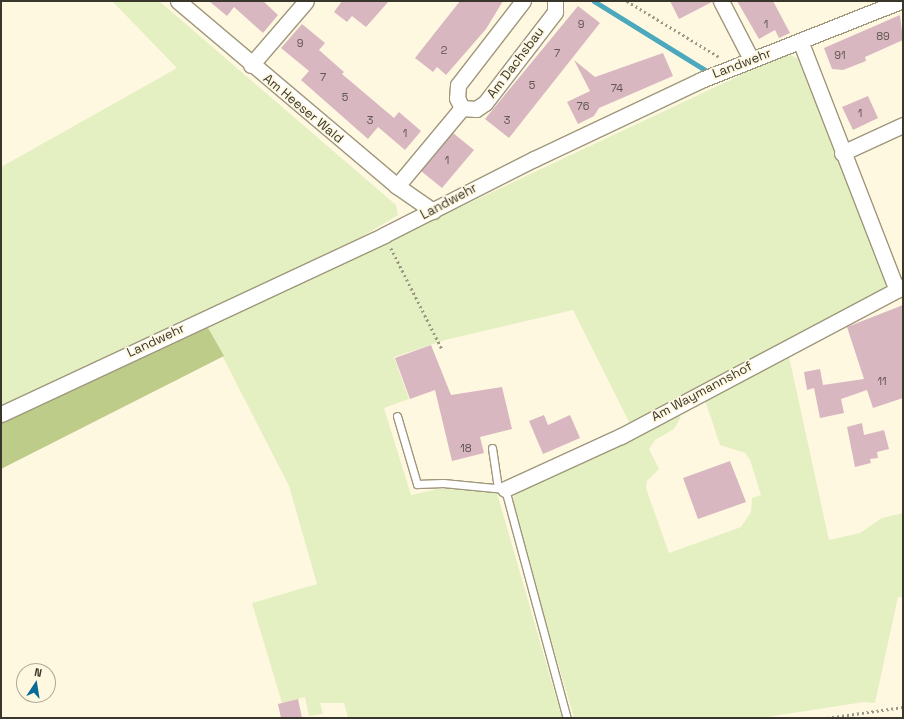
<!DOCTYPE html>
<html>
<head>
<meta charset="utf-8">
<style>
	body { margin:0 }
	#map { position:relative; width:904px; height:719px; overflow:hidden; background:#fff8e1; font-family:"Space Grotesk",sans-serif }
	div>[style] { position:absolute }
	[style*='--x'] { left:calc(var(--x)*1px); top:calc(var(--y)*1px); width:calc(var(--w)*1px); rotate:calc(var(--a)*1deg) }
	.green>* { inset:0; background:#e4f0c1 }
	.forest>* { inset:0; background:#bdcd89 }
	.stream>* { height:4.5px; margin:-2.25px; padding:0 2.25px; transform-origin:2.25px; border-radius:2.25px; background:#4ca8bd }
	.building>* { inset:0; background:#d8b7c1 }
	.path>* { height:2.5px; margin-top:-1.25px; transform-origin:0; background:repeating-linear-gradient(90deg,#9c9786 0 2px,transparent 0 5px) }
	.roads { filter:drop-shadow(1px 0 #9f977c) drop-shadow(-1px 0 #9f977c) drop-shadow(0 1px #9f977c) drop-shadow(0 -1px #9f977c) }
	.lane>* { height:7px; margin:-3.5px; padding:0 3.5px; transform-origin:3.5px; border-radius:3.5px; background:#fff }
	.street>* { height:15px; margin:-7.5px; padding:0 7.5px; transform-origin:7.5px; border-radius:7.5px; background:#fff }
	span { translate:-50% -50%; white-space:nowrap; text-align:center; line-height:1.15; -webkit-text-stroke:3.5px #fff8e1; paint-order:stroke }
	.number-label { font-size:11px; color:#615650 }
	.number-label span { -webkit-text-stroke-width:0 }
	.street-label { font-size:13px; color:#39362b }
	.frame { position:absolute; inset:0; border:2px solid #39362b; pointer-events:none }
	.north { position:absolute; left:16px; top:663px; width:40px; height:40px; box-sizing:border-box; background:#fff8e1; border:1px solid #b0aa98; border-radius:50%; rotate:12deg; font-size:11px; font-weight:700; line-height:16px; text-align:center; color:#39362b }
	.north::after { content:''; display:block; margin:auto; width:14px; height:18px; background:#0a6b99; clip-path:polygon(50% 0,100% 100%,50% 72%,0 100%) }
</style>
</head>
<body>
<div id="map">
	<div class="green">
		<div style="clip-path:polygon(112px 1px,159px 1px,396px 205px,398px 215px,340px 250px,1px 409px,1px 167px,177px 68px)"></div>
		<div style="clip-path:polygon(788px 53px,798px 59px,887px 280px,887px 289px,631px 426px,573px 310px,445px 340px,394px 357px,409px 399px,384px 408px,411px 495px,446px 487px,497px 493px,562px 718px,348px 718px,344px 703px,320px 703px,323px 714px,309px 716px,305px 697px,282px 703px,252px 603px,317px 584px,289px 486px,207px 326px)"></div>
		<div style="clip-path:polygon(788px 352px,829px 540px,860px 533px,882px 518px,903px 513px,903px 597px,898px 597px,875px 703px,864px 702px,760px 718px,574px 718px,511px 503px,517px 490px,676px 415px,681px 417px,674px 429px,655px 440px,649px 449px,659px 469px,647px 481px,646px 488px,669px 553px,741px 527px,751px 512px,752px 498px,761px 495px,750px 460px,745px 453px,720px 445px,704px 397px)"></div>
	</div>
	<div class="forest">
		<div style="clip-path:polygon(207px 326px,224px 356px,1px 469px,1px 419px)"></div>
	</div>
	<div class="stream">
		<div style="--x:594;--y:1;--w:137;--a:31.8"></div>
	</div>
	<div class="building">
		<div style="clip-path:polygon(209px 1px,263px 1px,278px 15px,263px 33px,234px 7px,227px 16px)"></div>
		<div style="clip-path:polygon(342px 1px,389px 1px,366px 27px,352px 16px,347px 22px,334px 12px)"></div>
		<div style="clip-path:polygon(460px 1px,503px 1px,486px 29px,446px 75px,437px 67px,433px 72px,415px 58px)"></div>
		<div style="clip-path:polygon(670px 1px,712px 1px,712px 2px,679px 19px)"></div>
		<div style="clip-path:polygon(737px 1px,773px 1px,790px 33px,779px 38px,775px 30px,759px 39px)"></div>
		<div style="clip-path:polygon(578px 6px,600px 23px,509px 138px,485px 119px)"></div>
		<div style="clip-path:polygon(900px 15px,903px 40px,865px 57px,866px 61px,843px 70px,832px 69px,824px 48px)"></div>
		<div style="clip-path:polygon(302px 24px,325px 43px,319px 50px,344px 72px,342px 74px,394px 118px,399px 112px,421px 131px,405px 150px,378px 127px,368px 139px,301px 80px,309px 71px,281px 48px)"></div>
		<div style="clip-path:polygon(663px 53px,673px 76px,599px 108px,594px 116px,578px 124px,567px 102px,590px 91px,574px 60px,595px 77px)"></div>
		<div style="clip-path:polygon(868px 96px,878px 118px,853px 130px,842px 107px)"></div>
		<div style="clip-path:polygon(453px 133px,474px 150px,442px 188px,421px 171px)"></div>
		<div style="clip-path:polygon(903px 305px,903px 398px,873px 408px,867px 390px,841px 399px,844px 413px,820px 418px,814px 388px,807px 390px,804px 372px,820px 369px,823px 385px,864px 379px,847px 327px)"></div>
		<div style="clip-path:polygon(431px 345px,451px 395px,502px 387px,512px 429px,480px 437px,484px 453px,452px 461px,435px 390px,410px 399px,395px 358px)"></div>
		<div style="clip-path:polygon(544px 415px,548px 425px,570px 415px,580px 438px,543px 454px,529px 421px)"></div>
		<div style="clip-path:polygon(862px 423px,864px 435px,884px 430px,889px 449px,877px 452px,878px 458px,870px 459px,871px 463px,855px 467px,847px 427px)"></div>
		<div style="clip-path:polygon(730px 461px,746px 502px,698px 519px,683px 478px)"></div>
		<div style="clip-path:polygon(298px 699px,302px 718px,281px 718px,278px 704px)"></div>
	</div>
	<div class="path">
		<div style="--x:627;--y:1;--w:108;--a:31.3"></div>
		<div style="--x:391;--y:248;--w:115;--a:63.2"></div>
		<div style="--x:827;--y:718;--w:77;--a:-8.2"></div>
	</div>
	<div class="roads">
		<div class="lane">
			<div style="--x:397;--y:416;--w:71;--a:73.6"></div>
			<div style="--x:417;--y:484;--w:26;--a:-2"></div>
			<div style="--x:443;--y:483;--w:62;--a:5.5"></div>
			<div style="--x:505;--y:489;--w:237;--a:74.9"></div>
			<div style="--x:492;--y:448;--w:40;--a:81.5"></div>
		</div>
		<div class="street">
			<div style="--x:178;--y:1;--w:287;--a:40.2"></div>
			<div style="--x:397;--y:186;--w:44;--a:34.8"></div>
			<div style="--x:523;--y:1;--w:106;--a:127.7"></div>
			<div style="--x:458;--y:85;--w:13;--a:94"></div>
			<div style="--x:457;--y:98;--w:11;--a:63"></div>
			<div style="--x:462;--y:108;--w:14;--a:4"></div>
			<div style="--x:476;--y:109;--w:11;--a:-34"></div>
			<div style="--x:485;--y:103;--w:115;--a:-52.4"></div>
			<div style="--x:555;--y:12;--w:11;--a:-90"></div>
			<div style="--x:721;--y:1;--w:65;--a:62.7"></div>
			<div style="--x:801;--y:43;--w:265;--a:68.8"></div>
			<div style="--x:251;--y:65;--w:84;--a:-49.3"></div>
			<div style="--x:842;--y:153;--w:67;--a:-24.7"></div>
			<div style="--x:397;--y:186;--w:102;--a:-50.2"></div>
			<div style="--x:1;--y:414;--w:423;--a:-25"></div>
			<div style="--x:384;--y:235;--w:168;--a:-26.9"></div>
			<div style="--x:534;--y:159;--w:185;--a:-25.3"></div>
			<div style="--x:701;--y:80;--w:215;--a:-21.6"></div>
			<div style="--x:505;--y:489;--w:128;--a:-24.6"></div>
			<div style="--x:621;--y:436;--w:319;--a:-27.9"></div>
		</div>
	</div>
	<div class="number-label">
		<span style="left:581px;top:24px">9</span>
		<span style="left:766px;top:24px">1</span>
		<span style="left:883px;top:36px">89</span>
		<span style="left:300px;top:43px">9</span>
		<span style="left:444px;top:50px">2</span>
		<span style="left:557px;top:53px">7</span>
		<span style="left:840px;top:55px">91</span>
		<span style="left:323px;top:77px">7</span>
		<span style="left:532px;top:85px">5</span>
		<span style="left:617px;top:88px">74</span>
		<span style="left:345px;top:97px">5</span>
		<span style="left:583px;top:106px">76</span>
		<span style="left:860px;top:113px">1</span>
		<span style="left:370px;top:120px">3</span>
		<span style="left:507px;top:120px">3</span>
		<span style="left:405px;top:133px">1</span>
		<span style="left:447px;top:160px">1</span>
		<span style="left:882px;top:381px">11</span>
		<span style="left:466px;top:448px">18</span>
	</div>
	<div class="street-label">
		<span style="left:516px;top:63px;rotate:-53deg">Am Dachsbau</span>
		<span style="left:742px;top:64px;rotate:-21deg">Landwehr</span>
		<span style="left:303px;top:109px;rotate:40deg">Am Heeser Wald</span>
		<span style="left:449px;top:202px;rotate:-28deg">Landwehr</span>
		<span style="left:156px;top:341px;rotate:-25deg">Landwehr</span>
		<span style="left:702px;top:392px;rotate:-28deg">Am Waymannshof</span>
	</div>
	<div class="frame"></div>
	<div class="north">N</div>
</div>
</body>
</html>
